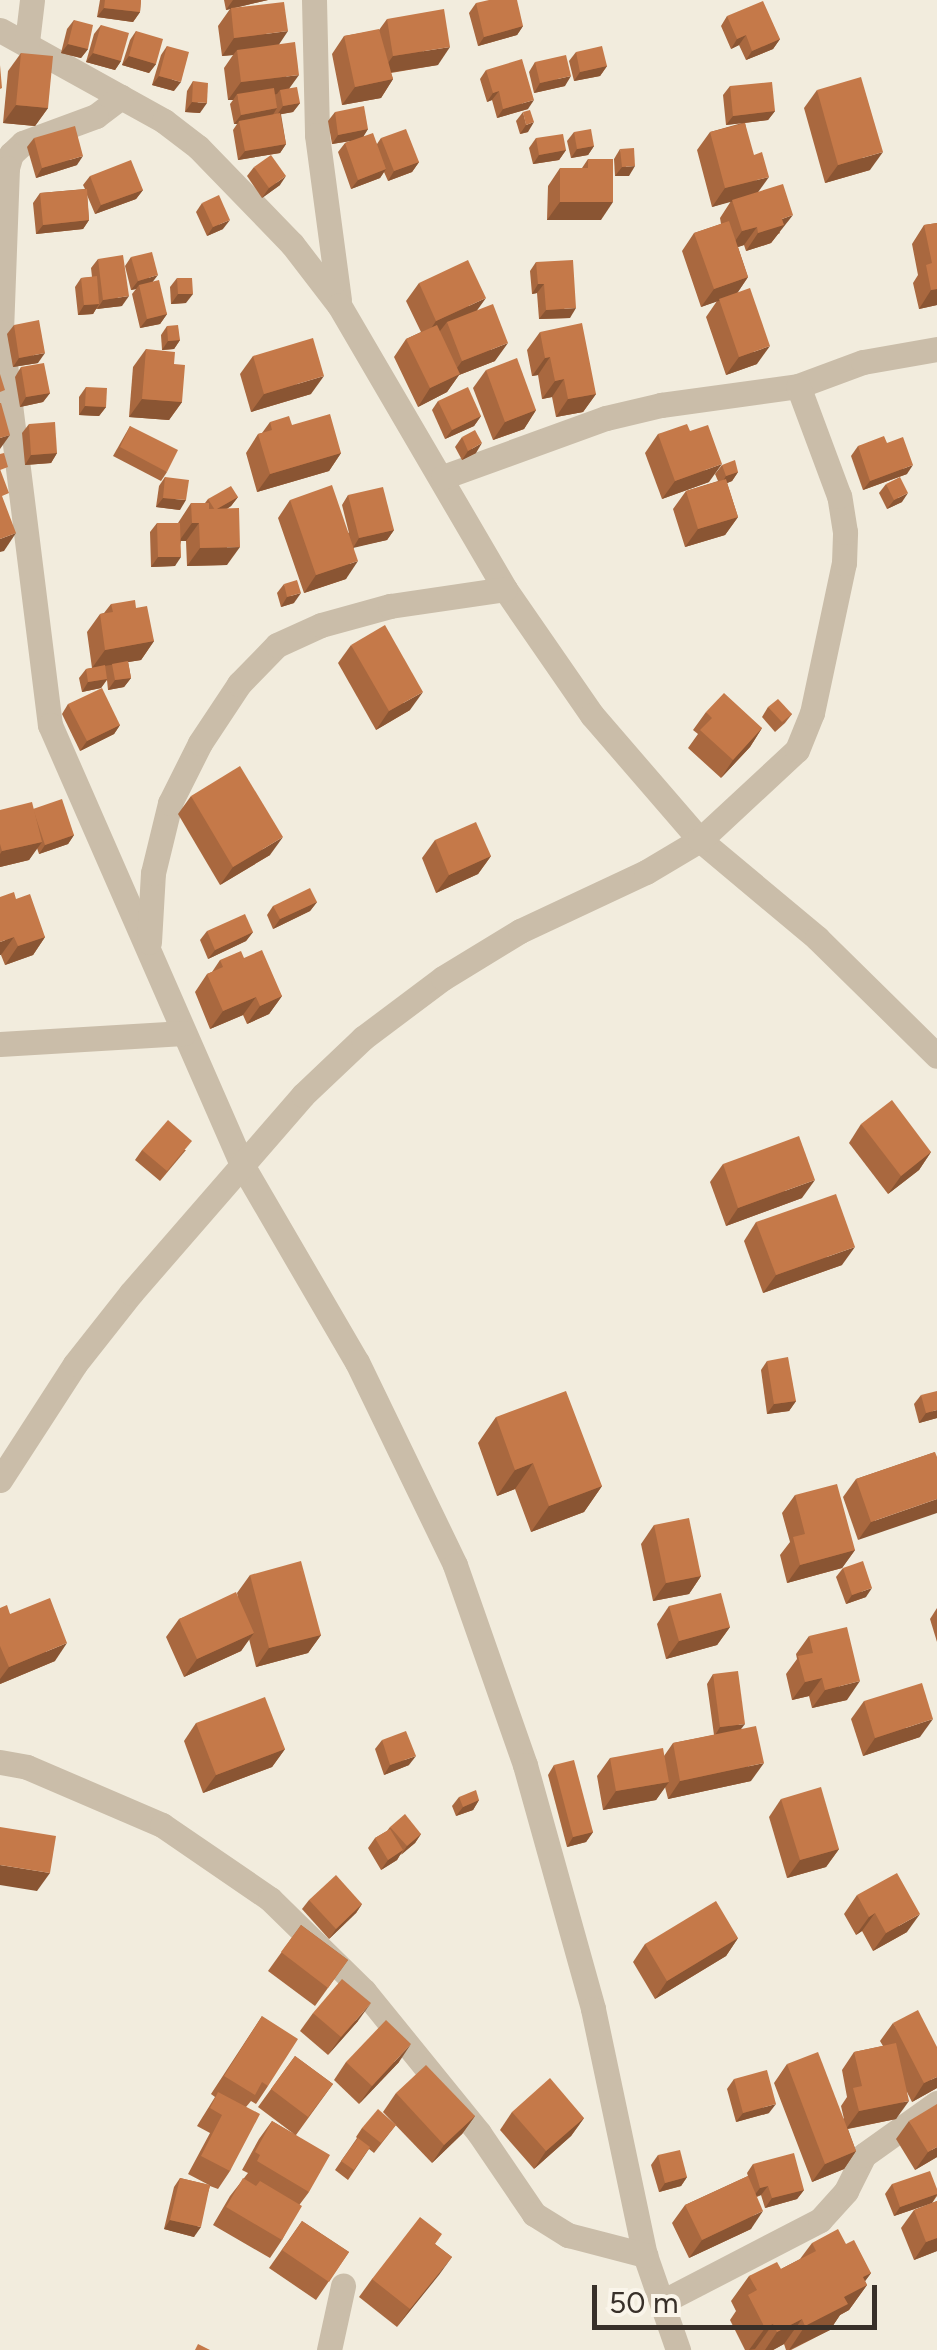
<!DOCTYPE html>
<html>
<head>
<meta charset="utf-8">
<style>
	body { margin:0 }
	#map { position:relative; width:937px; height:2350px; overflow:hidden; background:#f2ecdd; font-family:Figtree,sans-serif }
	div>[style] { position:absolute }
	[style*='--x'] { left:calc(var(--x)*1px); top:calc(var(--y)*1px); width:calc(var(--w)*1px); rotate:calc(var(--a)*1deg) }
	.street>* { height:25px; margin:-12.5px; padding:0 12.5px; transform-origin:12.5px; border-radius:12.5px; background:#cabda9 }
	.wall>* { inset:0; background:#a9683f }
	.shaded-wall>* { inset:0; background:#8a5533 }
	.building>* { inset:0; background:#c57949 }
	span { translate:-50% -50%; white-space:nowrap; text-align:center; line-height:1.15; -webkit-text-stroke:8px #faf5ea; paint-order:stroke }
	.scale { position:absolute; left:592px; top:2285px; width:285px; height:45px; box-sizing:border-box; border:5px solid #383029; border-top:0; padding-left:12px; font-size:30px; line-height:35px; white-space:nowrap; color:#383029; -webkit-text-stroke:8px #faf5ea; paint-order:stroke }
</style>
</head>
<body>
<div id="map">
	<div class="street">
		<div style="--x:314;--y:0;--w:135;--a:88.7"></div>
		<div style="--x:317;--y:135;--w:166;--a:82.4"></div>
		<div style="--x:0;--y:30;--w:188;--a:29"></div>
		<div style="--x:164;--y:121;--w:43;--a:37.4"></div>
		<div style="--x:198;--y:147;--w:135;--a:45.9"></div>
		<div style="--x:292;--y:244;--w:77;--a:52.4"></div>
		<div style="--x:339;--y:305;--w:329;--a:59.7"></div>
		<div style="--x:505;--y:589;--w:153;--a:55.4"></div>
		<div style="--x:592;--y:715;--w:165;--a:49.2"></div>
		<div style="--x:700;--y:840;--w:153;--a:39.9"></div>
		<div style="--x:817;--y:938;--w:168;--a:44.5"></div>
		<div style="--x:27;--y:42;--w:42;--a:-83.2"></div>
		<div style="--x:121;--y:97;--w:31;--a:143"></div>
		<div style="--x:96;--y:116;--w:78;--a:159.7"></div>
		<div style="--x:23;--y:143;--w:16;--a:137"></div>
		<div style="--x:11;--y:154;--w:15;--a:106"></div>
		<div style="--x:7;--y:168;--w:164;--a:92.1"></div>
		<div style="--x:1;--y:332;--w:396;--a:82.9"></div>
		<div style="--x:50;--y:725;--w:478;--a:66.4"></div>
		<div style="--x:241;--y:1163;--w:230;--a:59.8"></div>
		<div style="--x:357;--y:1362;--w:225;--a:64.2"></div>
		<div style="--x:455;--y:1565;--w:212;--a:70.7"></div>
		<div style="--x:525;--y:1765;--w:253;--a:74.4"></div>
		<div style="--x:593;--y:2009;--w:251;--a:78.1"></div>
		<div style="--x:645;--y:2255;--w:101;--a:70.8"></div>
		<div style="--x:443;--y:477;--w:173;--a:-19.9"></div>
		<div style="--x:606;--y:418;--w:57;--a:-13.3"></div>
		<div style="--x:661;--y:405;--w:138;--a:-7.9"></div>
		<div style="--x:798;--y:386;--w:69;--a:-20.3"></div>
		<div style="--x:863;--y:362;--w:75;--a:-10"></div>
		<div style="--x:149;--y:942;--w:69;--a:-86.7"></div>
		<div style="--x:153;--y:873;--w:72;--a:-76.3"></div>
		<div style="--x:170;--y:803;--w:67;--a:-63.4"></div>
		<div style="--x:200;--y:743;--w:71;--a:-56.5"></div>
		<div style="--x:239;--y:684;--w:54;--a:-45.7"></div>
		<div style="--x:277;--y:645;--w:48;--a:-24.4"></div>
		<div style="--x:321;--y:625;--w:72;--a:-15.4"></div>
		<div style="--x:390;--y:606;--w:116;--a:-8.4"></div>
		<div style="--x:0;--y:1044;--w:184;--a:-3.4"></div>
		<div style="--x:0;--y:1480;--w:138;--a:-57.1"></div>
		<div style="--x:75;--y:1364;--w:90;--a:-51.7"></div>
		<div style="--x:131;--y:1293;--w:262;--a:-49"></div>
		<div style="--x:303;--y:1095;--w:83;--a:-43.5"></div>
		<div style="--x:363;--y:1038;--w:100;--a:-36.9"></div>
		<div style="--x:443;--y:978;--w:90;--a:-31.4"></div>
		<div style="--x:520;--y:931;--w:139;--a:-25.1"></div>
		<div style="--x:646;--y:872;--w:63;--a:-30.7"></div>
		<div style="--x:700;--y:840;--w:132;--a:-42.9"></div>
		<div style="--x:797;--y:750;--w:40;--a:-68"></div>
		<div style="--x:812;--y:713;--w:153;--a:-78"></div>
		<div style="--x:844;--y:563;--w:31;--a:-88"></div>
		<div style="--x:845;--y:532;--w:36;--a:-99"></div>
		<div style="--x:839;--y:496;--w:117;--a:-110.4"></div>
		<div style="--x:0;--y:1762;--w:27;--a:10"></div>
		<div style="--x:27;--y:1767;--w:147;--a:23.2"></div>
		<div style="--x:162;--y:1825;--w:131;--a:34.4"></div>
		<div style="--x:270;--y:1899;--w:132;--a:44.4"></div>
		<div style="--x:364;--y:1991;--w:183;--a:51"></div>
		<div style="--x:479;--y:2133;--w:98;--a:55.8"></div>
		<div style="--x:534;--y:2214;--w:40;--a:32"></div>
		<div style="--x:568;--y:2235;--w:80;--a:14.6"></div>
		<div style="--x:662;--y:2302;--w:178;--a:-27.4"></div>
		<div style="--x:820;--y:2220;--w:39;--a:-48"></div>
		<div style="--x:846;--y:2191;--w:40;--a:-63.4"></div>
		<div style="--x:864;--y:2155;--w:90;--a:-35.5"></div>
		<div style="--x:329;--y:2350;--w:66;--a:-77.7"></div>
	</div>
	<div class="wall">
		<div style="clip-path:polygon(100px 0,141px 0,140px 12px,133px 22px,97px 17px)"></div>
		<div style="clip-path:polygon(224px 0,268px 0,234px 8px,279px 44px,289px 88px,300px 103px,293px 112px,281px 114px,286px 144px,280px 153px,238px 160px,233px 130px,237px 124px,234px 124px,230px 104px,233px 100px,228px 100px,224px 68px,233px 55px,222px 56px,218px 26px,230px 9px,226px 10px)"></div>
		<div style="clip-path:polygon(476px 3px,523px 26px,517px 35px,478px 46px,469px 13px)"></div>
		<div style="clip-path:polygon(727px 16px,780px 39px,773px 49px,746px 60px,739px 45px,731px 49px,721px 26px)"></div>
		<div style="clip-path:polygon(387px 19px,438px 65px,391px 73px,393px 79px,381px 98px,342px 105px,332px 54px,344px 36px,379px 30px)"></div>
		<div style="clip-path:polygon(74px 20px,88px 49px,81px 58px,61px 53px,67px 29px)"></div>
		<div style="clip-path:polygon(101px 25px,121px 61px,115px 70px,86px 62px,94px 34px)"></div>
		<div style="clip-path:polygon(136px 31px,156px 64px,149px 73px,122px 65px,130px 40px)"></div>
		<div style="clip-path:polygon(167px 46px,174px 91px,152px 85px,161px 55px)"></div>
		<div style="clip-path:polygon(576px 52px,607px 66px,600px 76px,574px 81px,569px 61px)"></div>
		<div style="clip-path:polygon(21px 53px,48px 108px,35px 126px,3px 123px,8px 71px)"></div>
		<div style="clip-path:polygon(535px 62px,565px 86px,534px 93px,529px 72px)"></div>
		<div style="clip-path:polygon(486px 70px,528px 109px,497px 118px,492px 100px,487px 102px,480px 79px)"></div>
		<div style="clip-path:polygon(193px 81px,200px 113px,185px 112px,187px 91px)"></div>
		<div style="clip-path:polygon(730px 86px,775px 111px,768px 120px,745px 123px,758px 192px,780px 233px,778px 234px,771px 243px,746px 251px,744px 245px,738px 247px,748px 277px,737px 293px,757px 364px,726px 375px,706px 317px,717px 301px,701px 307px,682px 251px,694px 233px,721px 224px,720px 218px,731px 201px,712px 207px,697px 150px,710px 132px,742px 123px,726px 125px,723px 95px)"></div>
		<div style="clip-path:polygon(817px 90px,870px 170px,825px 183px,804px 108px)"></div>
		<div style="clip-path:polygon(335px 112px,368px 129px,363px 136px,377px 144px,381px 138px,419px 162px,412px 172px,388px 181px,384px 172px,380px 178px,351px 189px,338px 152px,345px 143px,351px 141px,332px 144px,328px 121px)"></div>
		<div style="clip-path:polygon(523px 112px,528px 132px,520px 134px,516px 121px)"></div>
		<div style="clip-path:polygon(574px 132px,594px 146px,588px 155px,571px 158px,567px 141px)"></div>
		<div style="clip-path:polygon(34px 138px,77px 165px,36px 178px,27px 147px)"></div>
		<div style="clip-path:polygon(536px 138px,566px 150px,559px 160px,533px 164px,529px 148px)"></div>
		<div style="clip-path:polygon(620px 149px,629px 176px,615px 176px,614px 159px)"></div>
		<div style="clip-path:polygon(588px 159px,601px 220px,547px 220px,548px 186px,560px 168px,582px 168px)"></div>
		<div style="clip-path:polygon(254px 167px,280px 185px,262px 198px,247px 176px)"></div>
		<div style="clip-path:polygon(90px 176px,143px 190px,136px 199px,95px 214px,87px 195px,89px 220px,83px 229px,36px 234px,33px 203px,40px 193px,85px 189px,83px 185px)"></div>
		<div style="clip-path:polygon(202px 203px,223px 229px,207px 236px,196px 212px)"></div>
		<div style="clip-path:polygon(937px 223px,937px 305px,919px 309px,913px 283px,918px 275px,912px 244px,924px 225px)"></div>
		<div style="clip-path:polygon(131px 257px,153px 282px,167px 314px,160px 324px,140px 328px,132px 294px,136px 289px,131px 290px,125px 266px)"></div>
		<div style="clip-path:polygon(98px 259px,122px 306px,96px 309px,93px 314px,78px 315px,75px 287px,81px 278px,92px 277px,91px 268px)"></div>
		<div style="clip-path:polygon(536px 262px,570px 318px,539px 319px,537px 293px,532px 294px,530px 271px)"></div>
		<div style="clip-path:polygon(177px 278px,186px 303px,171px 304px,170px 287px)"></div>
		<div style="clip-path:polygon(419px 283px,477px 310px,495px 361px,459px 375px,447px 392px,418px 407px,394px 357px,406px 339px,421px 332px,406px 301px)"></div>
		<div style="clip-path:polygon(14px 325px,38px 363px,13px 367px,7px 334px)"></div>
		<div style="clip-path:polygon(167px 326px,180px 340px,174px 349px,162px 350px,161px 335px)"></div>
		<div style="clip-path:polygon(540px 332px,596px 394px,583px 412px,556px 417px,552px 397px,542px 399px,538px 375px,532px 376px,527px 350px)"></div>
		<div style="clip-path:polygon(146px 349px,174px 364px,182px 402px,169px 420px,129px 417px,133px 367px)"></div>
		<div style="clip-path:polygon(253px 356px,311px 394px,251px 412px,240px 374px)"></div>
		<div style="clip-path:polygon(21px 367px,50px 393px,43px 402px,20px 407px,15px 377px)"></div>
		<div style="clip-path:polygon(486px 370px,536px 410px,524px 429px,493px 440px,473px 388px)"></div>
		<div style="clip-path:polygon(86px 387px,106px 407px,99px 416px,79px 415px,79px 397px)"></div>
		<div style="clip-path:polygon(438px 401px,481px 416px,474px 426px,445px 439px,432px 410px)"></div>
		<div style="clip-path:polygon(270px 422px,292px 425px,341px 453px,329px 471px,257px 492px,246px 453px,258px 434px,262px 433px)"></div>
		<div style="clip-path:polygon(29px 424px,57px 453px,51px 463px,25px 465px,22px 433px)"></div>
		<div style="clip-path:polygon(130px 426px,167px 472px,161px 481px,113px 456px)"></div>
		<div style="clip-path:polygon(690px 431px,709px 482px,662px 499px,645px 453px,658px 434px)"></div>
		<div style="clip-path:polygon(462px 437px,476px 453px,462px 460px,455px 447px)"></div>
		<div style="clip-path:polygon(887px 443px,907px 474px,863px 490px,851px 456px,858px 446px)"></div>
		<div style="clip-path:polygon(722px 465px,738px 472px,732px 481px,727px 483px,738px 517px,725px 535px,685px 547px,673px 509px,686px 491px,718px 481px,715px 474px)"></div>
		<div style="clip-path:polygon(165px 477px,180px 510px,156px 507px,159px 486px)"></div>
		<div style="clip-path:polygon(886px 484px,902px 502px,887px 509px,879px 493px)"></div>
		<div style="clip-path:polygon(348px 495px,394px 530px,387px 540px,354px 547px,346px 579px,304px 593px,278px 518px,290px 500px,349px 533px,342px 505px)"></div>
		<div style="clip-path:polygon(238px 497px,231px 506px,227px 509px,227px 565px,187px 566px,186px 541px,181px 541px,175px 566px,151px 567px,150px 532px,157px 523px,178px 523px,191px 503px,205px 503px,208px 499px)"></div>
		<div style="clip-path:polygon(284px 584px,294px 603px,281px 607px,277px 593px)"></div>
		<div style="clip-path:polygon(111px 604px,136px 608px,154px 641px,141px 660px,128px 662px,131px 678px,124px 687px,108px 690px,107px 680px,101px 688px,82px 692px,79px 678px,86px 669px,92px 668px,87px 632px,100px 614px,104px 613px)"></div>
		<div style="clip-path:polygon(351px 645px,410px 710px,376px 730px,338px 663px)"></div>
		<div style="clip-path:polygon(68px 704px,120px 725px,114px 734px,80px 751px,62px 714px)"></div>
		<div style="clip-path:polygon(768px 707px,792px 714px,785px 723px,775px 732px,762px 717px)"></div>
		<div style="clip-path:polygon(706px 712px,762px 728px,750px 747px,721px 778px,688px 748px,698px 734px,693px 730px)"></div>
		<div style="clip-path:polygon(191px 796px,270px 855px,220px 885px,178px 814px)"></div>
		<div style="clip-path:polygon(34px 809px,74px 835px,68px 844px,39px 854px,37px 848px,29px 860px,0 867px,0 810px)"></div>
		<div style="clip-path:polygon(435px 840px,491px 856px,478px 874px,436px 893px,422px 858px)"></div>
		<div style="clip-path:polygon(16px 899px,45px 937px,33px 955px,5px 965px,1px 955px)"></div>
		<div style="clip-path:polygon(317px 902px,310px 911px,273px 929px,267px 915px,273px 906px)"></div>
		<div style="clip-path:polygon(207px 931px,253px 932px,246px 941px,208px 959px,200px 940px)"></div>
		<div style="clip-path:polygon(244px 958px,282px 996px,269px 1014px,247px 1024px,243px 1015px,210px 1029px,195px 992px,207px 974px,212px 972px,220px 960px)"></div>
		<div style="clip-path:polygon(861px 1124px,931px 1152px,919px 1170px,888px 1194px,849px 1143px)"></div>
		<div style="clip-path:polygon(142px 1150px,186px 1150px,160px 1181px,135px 1160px)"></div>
		<div style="clip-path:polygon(723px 1164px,802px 1198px,726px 1226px,710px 1182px)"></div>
		<div style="clip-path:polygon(756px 1222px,842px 1265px,763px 1293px,744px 1241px)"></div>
		<div style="clip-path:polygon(767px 1361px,796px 1401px,789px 1411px,767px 1414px,761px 1370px)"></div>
		<div style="clip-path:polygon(921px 1395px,937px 1418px,919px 1423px,914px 1404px)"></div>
		<div style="clip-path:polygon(496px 1417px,602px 1486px,584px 1512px,531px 1532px,515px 1489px,497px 1496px,478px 1443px)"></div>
		<div style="clip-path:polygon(935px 1452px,858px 1540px,843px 1497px,856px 1479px)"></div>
		<div style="clip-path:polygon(795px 1495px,855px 1550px,842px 1568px,787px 1583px,780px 1555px,790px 1542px,782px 1513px)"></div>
		<div style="clip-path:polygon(654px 1525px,701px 1576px,689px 1594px,653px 1601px,641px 1544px)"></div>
		<div style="clip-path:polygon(843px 1568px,866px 1597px,846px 1604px,836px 1577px)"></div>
		<div style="clip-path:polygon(250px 1575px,321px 1635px,308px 1653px,256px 1667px,249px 1639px,241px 1651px,184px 1677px,166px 1637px,179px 1619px,238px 1598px,237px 1593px)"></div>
		<div style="clip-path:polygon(669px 1606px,730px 1627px,717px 1645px,666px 1659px,657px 1624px)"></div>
		<div style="clip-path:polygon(0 1608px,10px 1614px,55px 1661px,0 1684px)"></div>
		<div style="clip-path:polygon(937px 1608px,937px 1642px,930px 1619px)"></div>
		<div style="clip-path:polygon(809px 1636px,847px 1700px,812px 1708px,809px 1696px,792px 1700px,786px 1674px,797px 1659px,796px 1654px)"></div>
		<div style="clip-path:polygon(713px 1674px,741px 1729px,751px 1781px,668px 1799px,665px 1787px,656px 1800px,603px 1810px,597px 1776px,610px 1758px,664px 1756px,673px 1743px,714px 1735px,707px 1684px)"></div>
		<div style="clip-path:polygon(864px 1701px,920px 1737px,863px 1756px,851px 1719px)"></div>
		<div style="clip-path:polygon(196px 1723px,285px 1749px,272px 1767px,203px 1793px,184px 1741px)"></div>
		<div style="clip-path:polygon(382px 1740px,409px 1765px,384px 1775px,375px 1749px)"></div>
		<div style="clip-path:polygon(554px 1765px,593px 1832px,586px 1842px,567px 1847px,548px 1775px)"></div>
		<div style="clip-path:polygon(459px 1797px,479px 1800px,473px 1810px,456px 1816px,452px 1806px)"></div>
		<div style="clip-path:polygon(781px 1799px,839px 1849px,826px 1867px,787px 1878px,769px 1817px)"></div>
		<div style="clip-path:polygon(390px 1827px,421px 1834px,415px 1843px,400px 1855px,397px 1860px,381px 1870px,368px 1848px,375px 1838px,387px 1831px)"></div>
		<div style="clip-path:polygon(857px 1895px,907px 1932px,873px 1951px,862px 1931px,856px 1935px,844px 1914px)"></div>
		<div style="clip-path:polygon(309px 1900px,362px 1904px,356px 1913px,329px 1939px,302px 1909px)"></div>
		<div style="clip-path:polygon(301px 1925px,348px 1960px,315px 2006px,268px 1971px)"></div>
		<div style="clip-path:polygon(738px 1938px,726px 1956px,655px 1999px,633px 1962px,645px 1944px)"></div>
		<div style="clip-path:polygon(313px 2013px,358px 2021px,328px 2055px,300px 2031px)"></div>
		<div style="clip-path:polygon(262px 2016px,268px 2086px,256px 2104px,251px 2101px,246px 2107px,230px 2171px,218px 2189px,210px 2186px,194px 2237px,164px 2229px,174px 2187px,180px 2178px,209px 2185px,188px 2174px,210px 2133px,197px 2126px,215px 2097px,211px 2094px)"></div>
		<div style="clip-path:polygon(893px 2023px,937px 2088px,912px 2102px,907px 2092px,896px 2119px,848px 2129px,856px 2151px,844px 2169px,812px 2182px,774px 2083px,787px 2064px,844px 2119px,841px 2106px,847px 2097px,842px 2070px,854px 2052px,883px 2046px,880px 2041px)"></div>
		<div style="clip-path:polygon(295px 2056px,333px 2084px,296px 2135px,309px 2192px,300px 2204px,282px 2240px,270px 2258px,213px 2225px,230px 2196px,248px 2173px,242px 2170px,259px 2139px,272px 2121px,294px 2134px,258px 2107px)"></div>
		<div style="clip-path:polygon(346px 2062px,399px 2062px,359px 2104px,334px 2080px)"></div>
		<div style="clip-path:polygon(734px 2079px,769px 2113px,736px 2122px,727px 2089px)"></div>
		<div style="clip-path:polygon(396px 2093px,475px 2116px,462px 2134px,432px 2163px,383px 2112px)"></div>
		<div style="clip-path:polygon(512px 2112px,584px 2118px,571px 2136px,534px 2169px,500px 2130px)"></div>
		<div style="clip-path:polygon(909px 2121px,937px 2157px,915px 2170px,896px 2139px)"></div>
		<div style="clip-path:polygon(396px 2125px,374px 2153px,369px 2149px,348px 2180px,335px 2170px,357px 2138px,356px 2137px,362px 2128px)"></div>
		<div style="clip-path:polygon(658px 2155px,687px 2177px,681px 2186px,659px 2192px,651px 2165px)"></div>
		<div style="clip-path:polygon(753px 2164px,804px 2190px,797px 2199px,765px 2208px,761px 2195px,757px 2197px,751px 2229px,689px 2258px,672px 2223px,685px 2205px,748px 2176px,747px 2173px)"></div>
		<div style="clip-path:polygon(892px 2184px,937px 2189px,937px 2196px,932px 2203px,894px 2216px,885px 2194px)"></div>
		<div style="clip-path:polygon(937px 2201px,937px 2251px,914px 2260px,901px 2228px,914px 2210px)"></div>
		<div style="clip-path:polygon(302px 2221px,349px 2252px,316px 2300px,269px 2268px)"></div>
		<div style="clip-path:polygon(812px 2243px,846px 2244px,871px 2273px,865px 2281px,867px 2285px,849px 2310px,840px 2315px,830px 2330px,791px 2350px,786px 2350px,784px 2344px,773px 2350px,745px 2350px,730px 2320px,736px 2311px,731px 2301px,749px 2276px,781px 2269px,800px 2259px)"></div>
		<div style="clip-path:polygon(435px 2244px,452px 2257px,397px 2327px,359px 2297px,372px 2279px)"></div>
	</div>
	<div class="shaded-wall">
		<div style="clip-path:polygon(233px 0,268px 0,226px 10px)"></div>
		<div style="clip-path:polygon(104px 8px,140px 12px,133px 22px,97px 17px)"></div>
		<div style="clip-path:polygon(523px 26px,517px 35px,478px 46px,484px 37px)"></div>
		<div style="clip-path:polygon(288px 31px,276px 49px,237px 50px,233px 55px,222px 56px,234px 38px)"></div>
		<div style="clip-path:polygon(746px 35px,739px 45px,731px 49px,737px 39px)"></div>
		<div style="clip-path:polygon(780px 39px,773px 49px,746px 60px,752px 51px)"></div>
		<div style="clip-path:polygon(68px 44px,88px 49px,81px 58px,61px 53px)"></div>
		<div style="clip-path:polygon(450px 47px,438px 65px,380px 74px,393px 56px)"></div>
		<div style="clip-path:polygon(93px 53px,121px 61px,115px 70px,86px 62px)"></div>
		<div style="clip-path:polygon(129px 56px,156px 64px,149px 73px,122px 65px)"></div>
		<div style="clip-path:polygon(607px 66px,600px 76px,574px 81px,580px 72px)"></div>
		<div style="clip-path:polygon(299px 75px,286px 93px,280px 90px,277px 94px,238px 99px,237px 94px,233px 100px,228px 100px,241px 82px)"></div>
		<div style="clip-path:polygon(159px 76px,181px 82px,174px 91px,152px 85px)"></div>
		<div style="clip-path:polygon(571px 76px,565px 86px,534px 93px,540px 83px)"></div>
		<div style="clip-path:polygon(393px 79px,381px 98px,342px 105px,355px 87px)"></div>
		<div style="clip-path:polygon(499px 91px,492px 100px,487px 102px,493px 93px)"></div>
		<div style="clip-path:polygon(534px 100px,528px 109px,497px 118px,503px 109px)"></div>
		<div style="clip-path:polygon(192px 102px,207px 103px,200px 113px,185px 112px)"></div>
		<div style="clip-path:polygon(300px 103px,293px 112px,277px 115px,283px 106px)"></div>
		<div style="clip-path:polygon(16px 105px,48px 108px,35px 126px,3px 123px)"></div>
		<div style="clip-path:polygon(277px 108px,271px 118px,239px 121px,237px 124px,234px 124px,241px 115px)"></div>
		<div style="clip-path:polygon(775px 111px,768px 120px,726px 125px,733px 116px)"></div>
		<div style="clip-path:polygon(534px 122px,528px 132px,520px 134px,526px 125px)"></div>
		<div style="clip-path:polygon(368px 129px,362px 139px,332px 144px,338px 135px)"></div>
		<div style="clip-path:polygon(286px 144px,280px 153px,238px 160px,245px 151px)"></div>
		<div style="clip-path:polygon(594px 146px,588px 155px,571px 158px,577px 149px)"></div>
		<div style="clip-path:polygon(566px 150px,559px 160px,533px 164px,539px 155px)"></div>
		<div style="clip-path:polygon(883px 152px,870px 170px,825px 183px,838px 165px)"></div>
		<div style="clip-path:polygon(83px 156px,77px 165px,36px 178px,42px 168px)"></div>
		<div style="clip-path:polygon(419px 162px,412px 172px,388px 181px,394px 171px)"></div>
		<div style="clip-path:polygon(635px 166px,629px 176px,615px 176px,622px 167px)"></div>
		<div style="clip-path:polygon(386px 169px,380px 178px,351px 189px,358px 180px)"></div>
		<div style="clip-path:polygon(286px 176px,280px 185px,262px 198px,269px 188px)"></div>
		<div style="clip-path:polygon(769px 177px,756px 195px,712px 207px,725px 188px)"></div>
		<div style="clip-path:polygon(143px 190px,136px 199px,95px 214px,101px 205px)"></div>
		<div style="clip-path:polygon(560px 202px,613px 202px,601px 220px,547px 220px)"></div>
		<div style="clip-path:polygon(793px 215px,771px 243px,746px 251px,758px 233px,782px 219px)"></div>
		<div style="clip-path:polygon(89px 220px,83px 229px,36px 234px,43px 225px)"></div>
		<div style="clip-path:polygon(230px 220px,223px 229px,207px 236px,213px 227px)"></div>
		<div style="clip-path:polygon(757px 227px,744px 245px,729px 250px,742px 231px)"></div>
		<div style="clip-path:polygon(158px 275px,151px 284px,139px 285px,136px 289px,131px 290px,138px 281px)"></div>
		<div style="clip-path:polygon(748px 277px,736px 295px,701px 307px,714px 289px)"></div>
		<div style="clip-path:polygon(538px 284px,544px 284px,537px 293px,532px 294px)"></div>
		<div style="clip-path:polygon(937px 289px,937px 305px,919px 309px,931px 290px)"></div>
		<div style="clip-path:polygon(178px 294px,193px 294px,186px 303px,171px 304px)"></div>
		<div style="clip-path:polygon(129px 296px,122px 306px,97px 309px,103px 300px)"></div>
		<div style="clip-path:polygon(486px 298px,473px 316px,447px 322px,440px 331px,424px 339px,436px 321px)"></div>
		<div style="clip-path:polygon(99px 304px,93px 314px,78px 315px,84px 305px)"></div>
		<div style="clip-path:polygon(576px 308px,570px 318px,539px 319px,546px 310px)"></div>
		<div style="clip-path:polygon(167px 314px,160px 324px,140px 328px,147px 319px)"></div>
		<div style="clip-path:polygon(180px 340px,174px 349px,162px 350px,168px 341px)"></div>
		<div style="clip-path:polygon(508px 343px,495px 361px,459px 375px,447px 392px,418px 407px,430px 388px,449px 379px,462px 361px)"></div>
		<div style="clip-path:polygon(770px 346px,757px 364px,726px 375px,739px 357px)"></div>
		<div style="clip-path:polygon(45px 353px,38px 363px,13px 367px,19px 358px)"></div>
		<div style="clip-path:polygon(550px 357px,538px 375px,532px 376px,545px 358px)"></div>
		<div style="clip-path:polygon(324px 376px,311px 394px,251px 412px,264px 394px)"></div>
		<div style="clip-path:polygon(564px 379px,552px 397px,542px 399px,555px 381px)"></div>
		<div style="clip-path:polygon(50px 393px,43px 402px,20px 407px,26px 397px)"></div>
		<div style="clip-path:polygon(596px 394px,583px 412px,556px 417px,568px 399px)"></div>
		<div style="clip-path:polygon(142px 399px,182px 402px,169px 420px,129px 417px)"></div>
		<div style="clip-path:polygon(85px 406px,106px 407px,99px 416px,79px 415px)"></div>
		<div style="clip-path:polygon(536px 410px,524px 429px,493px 440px,505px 422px)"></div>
		<div style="clip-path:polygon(481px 416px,474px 426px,445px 439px,452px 430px)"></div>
		<div style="clip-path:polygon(10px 435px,0 449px,0 438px)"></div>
		<div style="clip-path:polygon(482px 443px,476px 453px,462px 460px,468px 451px)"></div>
		<div style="clip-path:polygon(57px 453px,51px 463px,25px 465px,31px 455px)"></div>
		<div style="clip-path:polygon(341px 453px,329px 471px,257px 492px,270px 474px)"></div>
		<div style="clip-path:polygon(722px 464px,709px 482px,662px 499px,675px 481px)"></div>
		<div style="clip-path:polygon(913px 465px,907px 474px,863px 490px,870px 481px)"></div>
		<div style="clip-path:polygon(738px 472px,732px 481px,720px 486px,726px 476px)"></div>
		<div style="clip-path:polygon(908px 493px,902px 502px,887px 509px,894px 500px)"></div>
		<div style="clip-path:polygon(238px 497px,231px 506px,209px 519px,215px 510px)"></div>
		<div style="clip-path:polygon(163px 498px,186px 500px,180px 510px,156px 507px)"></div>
		<div style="clip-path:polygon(738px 517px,725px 535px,685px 547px,698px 529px)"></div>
		<div style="clip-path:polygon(192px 523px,199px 523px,186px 541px,179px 541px)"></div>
		<div style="clip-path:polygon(394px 530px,387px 540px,353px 548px,359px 538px)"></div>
		<div style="clip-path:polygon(16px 533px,4px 551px,0 552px,0 539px)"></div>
		<div style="clip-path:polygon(240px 547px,227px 565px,187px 566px,200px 548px)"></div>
		<div style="clip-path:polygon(158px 557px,181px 557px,175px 566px,151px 567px)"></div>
		<div style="clip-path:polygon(358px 561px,346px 579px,304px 593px,316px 575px)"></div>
		<div style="clip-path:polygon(301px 593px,294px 603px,281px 607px,287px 597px)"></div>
		<div style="clip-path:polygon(154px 641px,141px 660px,92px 668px,105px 650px)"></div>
		<div style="clip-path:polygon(131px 678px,124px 687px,108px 690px,115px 680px)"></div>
		<div style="clip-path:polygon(107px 679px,101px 688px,82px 692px,88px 682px)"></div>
		<div style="clip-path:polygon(423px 692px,410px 710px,376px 730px,389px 711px)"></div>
		<div style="clip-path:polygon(120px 725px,114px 734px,80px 751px,87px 741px)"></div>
		<div style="clip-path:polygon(762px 728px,750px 747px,721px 778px,733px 760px)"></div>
		<div style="clip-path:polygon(74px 835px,68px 844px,39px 854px,45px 845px)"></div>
		<div style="clip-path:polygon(283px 837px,270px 855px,220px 885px,233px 867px)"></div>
		<div style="clip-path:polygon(42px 842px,29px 860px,0 867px,0 854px,2px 851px)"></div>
		<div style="clip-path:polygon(491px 856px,478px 874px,436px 893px,449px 875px)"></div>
		<div style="clip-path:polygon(317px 902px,310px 911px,273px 929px,280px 919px)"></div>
		<div style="clip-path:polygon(253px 932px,246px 941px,208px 959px,215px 950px)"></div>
		<div style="clip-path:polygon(14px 937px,1px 955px,0 955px,0 942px)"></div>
		<div style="clip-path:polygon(45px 937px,33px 955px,5px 965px,18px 946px)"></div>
		<div style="clip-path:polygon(282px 996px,269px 1014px,247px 1024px,260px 1006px)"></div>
		<div style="clip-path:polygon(256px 997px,243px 1015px,210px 1029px,223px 1011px)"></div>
		<div style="clip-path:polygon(931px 1152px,919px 1170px,888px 1194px,901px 1176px)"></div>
		<div style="clip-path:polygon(815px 1180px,802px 1198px,726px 1226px,738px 1208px)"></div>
		<div style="clip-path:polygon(855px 1247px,842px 1265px,763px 1293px,776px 1275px)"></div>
		<div style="clip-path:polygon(796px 1401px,789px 1411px,767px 1414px,774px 1404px)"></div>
		<div style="clip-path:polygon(937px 1410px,937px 1418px,919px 1423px,926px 1413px)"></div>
		<div style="clip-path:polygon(533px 1463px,515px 1489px,497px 1496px,515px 1470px)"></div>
		<div style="clip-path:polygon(602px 1486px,584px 1512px,531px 1532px,549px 1506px)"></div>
		<div style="clip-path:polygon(937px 1499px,937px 1513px,858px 1540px,871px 1522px)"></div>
		<div style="clip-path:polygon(855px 1550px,842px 1568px,787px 1583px,800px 1565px)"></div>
		<div style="clip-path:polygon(701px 1576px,689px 1594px,653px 1601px,666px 1583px)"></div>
		<div style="clip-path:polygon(872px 1588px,866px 1597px,846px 1604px,852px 1595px)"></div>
		<div style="clip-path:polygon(730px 1627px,717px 1645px,666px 1659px,679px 1641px)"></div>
		<div style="clip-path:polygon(254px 1633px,241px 1651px,184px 1677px,197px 1659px)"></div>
		<div style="clip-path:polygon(321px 1635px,308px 1653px,256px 1667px,269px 1648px)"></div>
		<div style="clip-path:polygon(67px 1643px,55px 1661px,0 1684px,0 1679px,9px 1667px)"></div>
		<div style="clip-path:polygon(822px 1678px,809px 1696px,792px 1700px,805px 1682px)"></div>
		<div style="clip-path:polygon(860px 1681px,847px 1700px,812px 1708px,825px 1690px)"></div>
		<div style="clip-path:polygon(933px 1719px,920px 1737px,863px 1756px,875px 1738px)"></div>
		<div style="clip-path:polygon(745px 1724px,738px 1733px,714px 1737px,720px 1727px)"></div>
		<div style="clip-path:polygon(285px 1749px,272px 1767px,203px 1793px,216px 1775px)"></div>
		<div style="clip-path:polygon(416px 1756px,409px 1765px,384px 1775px,390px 1765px)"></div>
		<div style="clip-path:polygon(764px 1763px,751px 1781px,668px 1799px,680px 1781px)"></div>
		<div style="clip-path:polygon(669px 1782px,656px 1800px,603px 1810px,616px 1791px)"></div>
		<div style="clip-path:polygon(479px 1800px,473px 1810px,456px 1816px,463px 1807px)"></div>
		<div style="clip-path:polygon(593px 1832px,586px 1842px,567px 1847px,573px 1837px)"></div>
		<div style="clip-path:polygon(421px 1834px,415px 1843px,401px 1855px,407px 1846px)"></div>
		<div style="clip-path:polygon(839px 1849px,826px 1867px,787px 1878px,800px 1860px)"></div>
		<div style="clip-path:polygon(403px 1850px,397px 1860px,381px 1870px,388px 1860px)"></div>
		<div style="clip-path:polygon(0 1865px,50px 1873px,37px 1891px,0 1885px)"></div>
		<div style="clip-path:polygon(362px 1904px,356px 1913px,329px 1939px,336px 1929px)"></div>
		<div style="clip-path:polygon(875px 1913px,862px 1931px,856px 1935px,869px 1917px)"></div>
		<div style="clip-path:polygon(920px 1914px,907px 1932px,873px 1951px,886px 1933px)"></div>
		<div style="clip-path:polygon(738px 1938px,726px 1956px,655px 1999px,667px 1981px)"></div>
		<div style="clip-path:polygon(371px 2003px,358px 2021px,328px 2055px,341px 2037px)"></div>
		<div style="clip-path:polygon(411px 2044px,399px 2062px,359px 2104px,372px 2086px)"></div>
		<div style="clip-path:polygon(937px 2077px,937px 2088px,912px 2102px,924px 2083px)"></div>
		<div style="clip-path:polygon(909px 2101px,896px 2119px,846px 2129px,859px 2111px)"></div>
		<div style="clip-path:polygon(776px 2104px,769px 2113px,736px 2122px,743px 2113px)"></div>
		<div style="clip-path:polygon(475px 2116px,462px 2134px,432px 2163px,444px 2145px)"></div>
		<div style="clip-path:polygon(584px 2118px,571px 2136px,534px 2169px,546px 2151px)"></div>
		<div style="clip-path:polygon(937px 2147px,937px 2157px,915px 2170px,928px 2152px)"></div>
		<div style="clip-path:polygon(856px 2151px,844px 2169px,812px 2182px,825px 2164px)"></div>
		<div style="clip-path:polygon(687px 2177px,681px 2186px,659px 2192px,665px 2183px)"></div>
		<div style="clip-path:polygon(768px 2186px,761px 2195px,753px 2197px,760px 2188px)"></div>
		<div style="clip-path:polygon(804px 2190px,797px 2199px,765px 2208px,772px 2198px)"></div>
		<div style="clip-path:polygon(937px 2194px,932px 2203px,894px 2216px,900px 2207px)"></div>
		<div style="clip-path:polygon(763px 2211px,751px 2229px,689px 2258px,702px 2240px)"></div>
		<div style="clip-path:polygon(170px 2220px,201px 2227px,194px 2237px,164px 2229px)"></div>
		<div style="clip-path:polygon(937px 2238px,937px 2251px,914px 2260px,926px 2242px)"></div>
		<div style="clip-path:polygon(452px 2257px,439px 2275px,397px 2327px,410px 2309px)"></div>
		<div style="clip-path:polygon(871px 2273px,860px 2288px,867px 2285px,849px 2310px,840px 2315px,830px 2330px,789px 2350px,805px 2326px,844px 2297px,863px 2277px)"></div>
		<div style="clip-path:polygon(802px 2319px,784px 2344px,773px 2350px,765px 2350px,777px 2332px)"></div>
		<div style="clip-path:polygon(773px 2324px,755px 2349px,749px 2350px,765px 2328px)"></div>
	</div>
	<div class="building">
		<div style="clip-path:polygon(105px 0,141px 0,140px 12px,104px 8px)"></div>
		<div style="clip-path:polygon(489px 0,517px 0,523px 26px,484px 37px,476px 3px)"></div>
		<div style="clip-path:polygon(763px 1px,780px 39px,752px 51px,746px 35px,737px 39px,727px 16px)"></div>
		<div style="clip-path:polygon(284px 2px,288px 31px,234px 38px,231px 8px)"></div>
		<div style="clip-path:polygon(444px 9px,450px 47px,393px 56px,387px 19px)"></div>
		<div style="clip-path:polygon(74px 20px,93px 25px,88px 49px,68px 44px)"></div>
		<div style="clip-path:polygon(101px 25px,129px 33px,121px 61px,93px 53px)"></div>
		<div style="clip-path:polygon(379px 29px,393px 79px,355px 87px,344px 36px)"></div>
		<div style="clip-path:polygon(136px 31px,163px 39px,156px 64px,129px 56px)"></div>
		<div style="clip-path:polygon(295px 42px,299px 75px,241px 82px,237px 50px)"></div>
		<div style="clip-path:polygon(167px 46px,189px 52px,181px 82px,159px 76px)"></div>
		<div style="clip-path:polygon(602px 46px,607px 66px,580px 72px,576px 52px)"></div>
		<div style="clip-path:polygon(21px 53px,53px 56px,48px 108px,16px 105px)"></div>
		<div style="clip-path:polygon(566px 55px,571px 76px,540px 83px,535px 62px)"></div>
		<div style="clip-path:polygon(522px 59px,534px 100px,503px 109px,499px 91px,493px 93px,486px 70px)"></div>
		<div style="clip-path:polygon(0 65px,2px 88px,0 89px)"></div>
		<div style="clip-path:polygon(861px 77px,883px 152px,838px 165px,817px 90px)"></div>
		<div style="clip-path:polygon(193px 81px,208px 83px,207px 103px,192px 102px)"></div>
		<div style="clip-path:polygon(772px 82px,775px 111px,733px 116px,730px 86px)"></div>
		<div style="clip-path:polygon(297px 87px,300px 103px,283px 106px,280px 90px)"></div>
		<div style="clip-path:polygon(274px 88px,277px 108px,241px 115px,237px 94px)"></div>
		<div style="clip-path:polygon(364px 106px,368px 129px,338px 135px,335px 112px)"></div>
		<div style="clip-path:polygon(530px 110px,534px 122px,526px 125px,523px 112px)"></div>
		<div style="clip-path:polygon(280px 113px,286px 144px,245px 151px,239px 121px)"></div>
		<div style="clip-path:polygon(745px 123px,754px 155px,762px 152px,769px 177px,725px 188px,710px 132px)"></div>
		<div style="clip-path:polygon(75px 126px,83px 156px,42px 168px,34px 138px)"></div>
		<div style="clip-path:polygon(406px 129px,419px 162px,394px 171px,381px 138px)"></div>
		<div style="clip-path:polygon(591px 129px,594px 146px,577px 149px,574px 132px)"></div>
		<div style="clip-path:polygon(373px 133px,386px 169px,358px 180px,345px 143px)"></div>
		<div style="clip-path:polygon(563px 134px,566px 150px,539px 155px,536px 138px)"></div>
		<div style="clip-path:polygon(634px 148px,635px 166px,622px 167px,620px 149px)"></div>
		<div style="clip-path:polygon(271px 155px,286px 176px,269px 188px,254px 167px)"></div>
		<div style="clip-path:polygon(588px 159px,613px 159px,613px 202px,560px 202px,560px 168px,588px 168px)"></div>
		<div style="clip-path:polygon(131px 160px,143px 190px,101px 205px,90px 176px)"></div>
		<div style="clip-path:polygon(783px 184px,793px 215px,782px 219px,784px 225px,758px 233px,757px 227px,742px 231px,732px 200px)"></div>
		<div style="clip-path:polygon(87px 189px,89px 220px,43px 225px,40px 193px)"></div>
		<div style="clip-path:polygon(219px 195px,230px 220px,213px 227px,202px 203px)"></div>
		<div style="clip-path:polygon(729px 221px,748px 277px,714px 289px,694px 233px)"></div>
		<div style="clip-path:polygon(937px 223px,937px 289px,931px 290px,926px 265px,932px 263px,924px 225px)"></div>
		<div style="clip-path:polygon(152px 252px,158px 275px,138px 281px,131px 257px)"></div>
		<div style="clip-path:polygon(123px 255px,129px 296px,103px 300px,98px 259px)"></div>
		<div style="clip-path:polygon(468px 260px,486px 298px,436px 321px,419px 283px)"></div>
		<div style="clip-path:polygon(573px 260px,576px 308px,546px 310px,544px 284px,538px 284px,536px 262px)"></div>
		<div style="clip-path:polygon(97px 276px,99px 304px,84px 305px,81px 278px)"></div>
		<div style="clip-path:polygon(177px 278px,192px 278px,193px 294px,178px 294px)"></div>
		<div style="clip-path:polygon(159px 280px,167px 314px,147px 319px,139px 285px)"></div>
		<div style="clip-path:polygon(750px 288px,770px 346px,739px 357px,719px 299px)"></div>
		<div style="clip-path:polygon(493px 304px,508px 343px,462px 361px,447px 322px)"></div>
		<div style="clip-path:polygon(39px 320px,45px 353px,19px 358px,14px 325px)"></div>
		<div style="clip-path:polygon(582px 323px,596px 394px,568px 399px,564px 379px,555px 381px,550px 357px,545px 358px,540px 332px)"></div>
		<div style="clip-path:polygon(178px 325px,180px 340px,168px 341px,167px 326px)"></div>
		<div style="clip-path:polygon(437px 325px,460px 374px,430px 388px,406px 339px)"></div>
		<div style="clip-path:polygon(313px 338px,324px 376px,264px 394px,253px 356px)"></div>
		<div style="clip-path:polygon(146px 349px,175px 352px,174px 364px,185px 365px,182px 402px,142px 399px)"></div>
		<div style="clip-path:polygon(517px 358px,536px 410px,505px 422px,486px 370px)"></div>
		<div style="clip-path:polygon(44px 363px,50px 393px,26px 397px,21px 367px)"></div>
		<div style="clip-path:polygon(0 374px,5px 390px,0 392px)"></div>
		<div style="clip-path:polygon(86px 387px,107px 388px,106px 407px,85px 406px)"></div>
		<div style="clip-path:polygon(468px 387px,481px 416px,452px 430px,438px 401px)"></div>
		<div style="clip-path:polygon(0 403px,1px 403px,10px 435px,0 438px)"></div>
		<div style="clip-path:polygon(330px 414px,341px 453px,270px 474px,258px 434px,272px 430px,270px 422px,289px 416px,292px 425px)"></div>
		<div style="clip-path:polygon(55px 422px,57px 453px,31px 455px,29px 424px)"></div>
		<div style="clip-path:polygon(687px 424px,690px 431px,708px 425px,722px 464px,675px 481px,658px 434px)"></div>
		<div style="clip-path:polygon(130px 426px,178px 450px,167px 472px,120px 447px)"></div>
		<div style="clip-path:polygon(475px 430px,482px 443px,468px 451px,462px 437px)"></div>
		<div style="clip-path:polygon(884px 436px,887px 443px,903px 437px,913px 465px,870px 481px,858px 446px)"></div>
		<div style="clip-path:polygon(4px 453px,8px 467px,0 470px,0 454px)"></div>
		<div style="clip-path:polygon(735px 460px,738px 472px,726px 476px,722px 465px)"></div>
		<div style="clip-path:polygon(0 469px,9px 493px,2px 496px,16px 533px,0 539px)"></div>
		<div style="clip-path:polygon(165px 477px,189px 480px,186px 500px,163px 498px)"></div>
		<div style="clip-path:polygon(900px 477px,908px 493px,894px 500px,886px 484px)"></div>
		<div style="clip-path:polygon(726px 479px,738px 517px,698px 529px,686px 491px)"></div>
		<div style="clip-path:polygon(332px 485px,358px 561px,316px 575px,290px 500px)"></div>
		<div style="clip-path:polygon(231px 486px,238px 497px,215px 510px,208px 499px)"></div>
		<div style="clip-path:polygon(383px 487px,394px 530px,359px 538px,348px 495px)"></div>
		<div style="clip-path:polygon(191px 503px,209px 503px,209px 509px,239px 508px,240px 547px,200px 548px,199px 523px,192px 523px)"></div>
		<div style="clip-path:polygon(157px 523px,180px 523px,181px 557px,158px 557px)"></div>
		<div style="clip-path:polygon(297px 580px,301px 593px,287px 597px,284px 584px)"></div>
		<div style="clip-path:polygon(135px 600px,136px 608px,147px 606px,154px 641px,105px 650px,100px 614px,113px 612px,111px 604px)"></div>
		<div style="clip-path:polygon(385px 625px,423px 692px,389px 711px,351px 645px)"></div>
		<div style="clip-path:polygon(128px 661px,131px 678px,115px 680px,112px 664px)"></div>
		<div style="clip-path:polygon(105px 665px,107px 679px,88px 682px,86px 669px)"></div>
		<div style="clip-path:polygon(102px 688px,120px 725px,87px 741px,68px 704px)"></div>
		<div style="clip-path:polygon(724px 693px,762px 728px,733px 760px,700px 730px,712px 718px,706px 712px)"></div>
		<div style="clip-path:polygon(778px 699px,792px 714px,782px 722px,768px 707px)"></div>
		<div style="clip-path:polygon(240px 766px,283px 837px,233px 867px,191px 796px)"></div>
		<div style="clip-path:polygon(62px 799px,74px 835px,45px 845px,33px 809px)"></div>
		<div style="clip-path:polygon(32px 802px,42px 842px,2px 851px,0 844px,0 810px)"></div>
		<div style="clip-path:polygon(476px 822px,491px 856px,449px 875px,435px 840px)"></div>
		<div style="clip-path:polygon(310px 888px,317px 902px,280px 919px,273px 906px)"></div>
		<div style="clip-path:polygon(14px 892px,16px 899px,30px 894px,45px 937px,18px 946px,14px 937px,0 942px,0 897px)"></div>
		<div style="clip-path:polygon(245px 914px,253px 932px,215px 950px,207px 931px)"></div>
		<div style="clip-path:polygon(262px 950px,282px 996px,260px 1006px,256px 997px,223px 1011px,207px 974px,223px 967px,220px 960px,241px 951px,244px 958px)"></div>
		<div style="clip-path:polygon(892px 1100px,931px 1152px,901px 1176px,861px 1124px)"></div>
		<div style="clip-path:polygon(168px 1120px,192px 1141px,167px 1171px,142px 1150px)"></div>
		<div style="clip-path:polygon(799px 1136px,815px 1180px,738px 1208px,723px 1164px)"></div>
		<div style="clip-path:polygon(836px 1194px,855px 1247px,776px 1275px,756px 1222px)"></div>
		<div style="clip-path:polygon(788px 1357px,796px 1401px,774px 1404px,767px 1361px)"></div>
		<div style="clip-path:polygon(566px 1391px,602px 1486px,549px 1506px,533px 1463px,515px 1470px,496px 1417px)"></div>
		<div style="clip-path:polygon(937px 1391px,937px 1410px,926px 1413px,921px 1395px)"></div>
		<div style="clip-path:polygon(935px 1452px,937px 1457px,937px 1499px,871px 1522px,856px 1479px)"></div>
		<div style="clip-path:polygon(837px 1484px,855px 1550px,800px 1565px,793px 1537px,805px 1534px,795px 1495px)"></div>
		<div style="clip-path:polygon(689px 1518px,701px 1576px,666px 1583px,654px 1525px)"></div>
		<div style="clip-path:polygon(301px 1561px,321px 1635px,269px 1648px,250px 1575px)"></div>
		<div style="clip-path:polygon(863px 1561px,872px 1588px,852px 1595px,843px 1568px)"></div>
		<div style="clip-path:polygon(236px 1592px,254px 1633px,197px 1659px,179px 1619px)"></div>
		<div style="clip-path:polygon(721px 1593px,730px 1627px,679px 1641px,669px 1606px)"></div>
		<div style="clip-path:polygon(50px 1598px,67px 1643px,9px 1667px,0 1646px,0 1608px,7px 1605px,10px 1614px)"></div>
		<div style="clip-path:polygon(847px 1627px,860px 1681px,825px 1690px,822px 1678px,805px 1682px,798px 1656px,813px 1653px,809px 1636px)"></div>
		<div style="clip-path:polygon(738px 1671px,745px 1724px,720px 1727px,713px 1674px)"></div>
		<div style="clip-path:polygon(922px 1683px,933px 1719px,875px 1738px,864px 1701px)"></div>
		<div style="clip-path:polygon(265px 1697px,285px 1749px,216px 1775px,196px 1723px)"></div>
		<div style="clip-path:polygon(756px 1726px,764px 1763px,680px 1781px,673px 1743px)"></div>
		<div style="clip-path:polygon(406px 1731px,416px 1756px,390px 1765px,382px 1740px)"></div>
		<div style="clip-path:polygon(663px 1748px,669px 1782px,616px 1791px,610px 1758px)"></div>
		<div style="clip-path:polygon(574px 1760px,593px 1832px,573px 1837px,554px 1765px)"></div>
		<div style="clip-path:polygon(821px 1787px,839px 1849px,800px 1860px,781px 1799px)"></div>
		<div style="clip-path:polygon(476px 1790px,479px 1800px,463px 1807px,459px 1797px)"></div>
		<div style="clip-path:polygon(405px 1814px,421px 1834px,407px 1846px,390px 1827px)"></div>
		<div style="clip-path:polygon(0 1827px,56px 1836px,50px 1873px,0 1865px)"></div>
		<div style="clip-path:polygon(390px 1829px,403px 1850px,388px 1860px,375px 1838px)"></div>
		<div style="clip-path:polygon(897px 1873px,920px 1914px,886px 1933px,875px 1913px,869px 1917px,857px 1895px)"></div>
		<div style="clip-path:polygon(336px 1875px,362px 1904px,336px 1929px,309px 1900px)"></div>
		<div style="clip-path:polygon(716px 1901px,738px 1938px,667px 1981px,645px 1944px)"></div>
		<div style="clip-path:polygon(301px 1925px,348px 1960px,328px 1988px,281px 1952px)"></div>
		<div style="clip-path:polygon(342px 1979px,371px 2003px,341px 2037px,313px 2013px)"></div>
		<div style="clip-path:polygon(918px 2010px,937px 2047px,937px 2077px,924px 2083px,893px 2023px)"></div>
		<div style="clip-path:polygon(262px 2016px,298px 2039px,268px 2086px,262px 2082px,255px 2095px,224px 2076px)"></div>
		<div style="clip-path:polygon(386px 2020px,411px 2044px,372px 2086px,346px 2062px)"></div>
		<div style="clip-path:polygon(896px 2043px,909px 2101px,859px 2111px,853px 2088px,862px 2086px,854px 2052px)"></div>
		<div style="clip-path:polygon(818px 2052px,856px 2151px,825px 2164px,787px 2064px)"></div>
		<div style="clip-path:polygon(295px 2056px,333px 2084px,308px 2117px,271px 2089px)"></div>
		<div style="clip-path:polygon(426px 2065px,475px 2116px,444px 2145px,396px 2093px)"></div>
		<div style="clip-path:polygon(767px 2070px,776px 2104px,743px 2113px,734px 2079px)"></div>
		<div style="clip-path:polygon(550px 2078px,584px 2118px,546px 2151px,512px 2112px)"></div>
		<div style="clip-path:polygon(218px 2092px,260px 2114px,230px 2171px,201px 2156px,222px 2115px,210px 2108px)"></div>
		<div style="clip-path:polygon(937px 2104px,937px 2147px,928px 2152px,909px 2121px)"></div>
		<div style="clip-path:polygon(378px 2109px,396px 2125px,381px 2143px,362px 2128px)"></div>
		<div style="clip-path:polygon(272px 2121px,330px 2155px,309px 2192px,257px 2161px,260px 2155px,255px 2152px)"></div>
		<div style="clip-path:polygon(358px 2138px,370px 2147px,354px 2170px,341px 2161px)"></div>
		<div style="clip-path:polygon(680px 2150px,687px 2177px,665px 2183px,658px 2155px)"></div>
		<div style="clip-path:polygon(794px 2153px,804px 2190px,772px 2198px,768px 2186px,760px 2188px,753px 2164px)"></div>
		<div style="clip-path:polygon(930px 2171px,937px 2189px,937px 2194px,900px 2207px,892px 2184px)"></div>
		<div style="clip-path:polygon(748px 2176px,763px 2211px,702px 2240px,685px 2205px)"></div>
		<div style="clip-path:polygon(180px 2178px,210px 2185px,201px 2227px,170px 2220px)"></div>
		<div style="clip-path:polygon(243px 2178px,256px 2186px,260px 2181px,302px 2206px,282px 2240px,226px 2207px)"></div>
		<div style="clip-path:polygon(937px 2201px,937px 2238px,926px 2242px,914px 2210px)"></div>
		<div style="clip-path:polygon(420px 2217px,442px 2234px,435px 2244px,452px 2257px,410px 2309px,372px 2279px)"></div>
		<div style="clip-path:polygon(302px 2221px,349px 2252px,329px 2282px,282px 2250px)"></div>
		<div style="clip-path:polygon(838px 2229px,846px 2244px,854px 2240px,871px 2273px,863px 2277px,867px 2285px,844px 2297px,848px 2304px,805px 2326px,802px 2319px,777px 2332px,773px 2324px,765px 2328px,748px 2295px,757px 2290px,749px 2276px,777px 2262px,781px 2269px,816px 2251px,812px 2243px)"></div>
		<div style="clip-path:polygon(198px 2344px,210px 2350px,195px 2350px)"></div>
	</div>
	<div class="scale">50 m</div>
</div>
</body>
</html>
